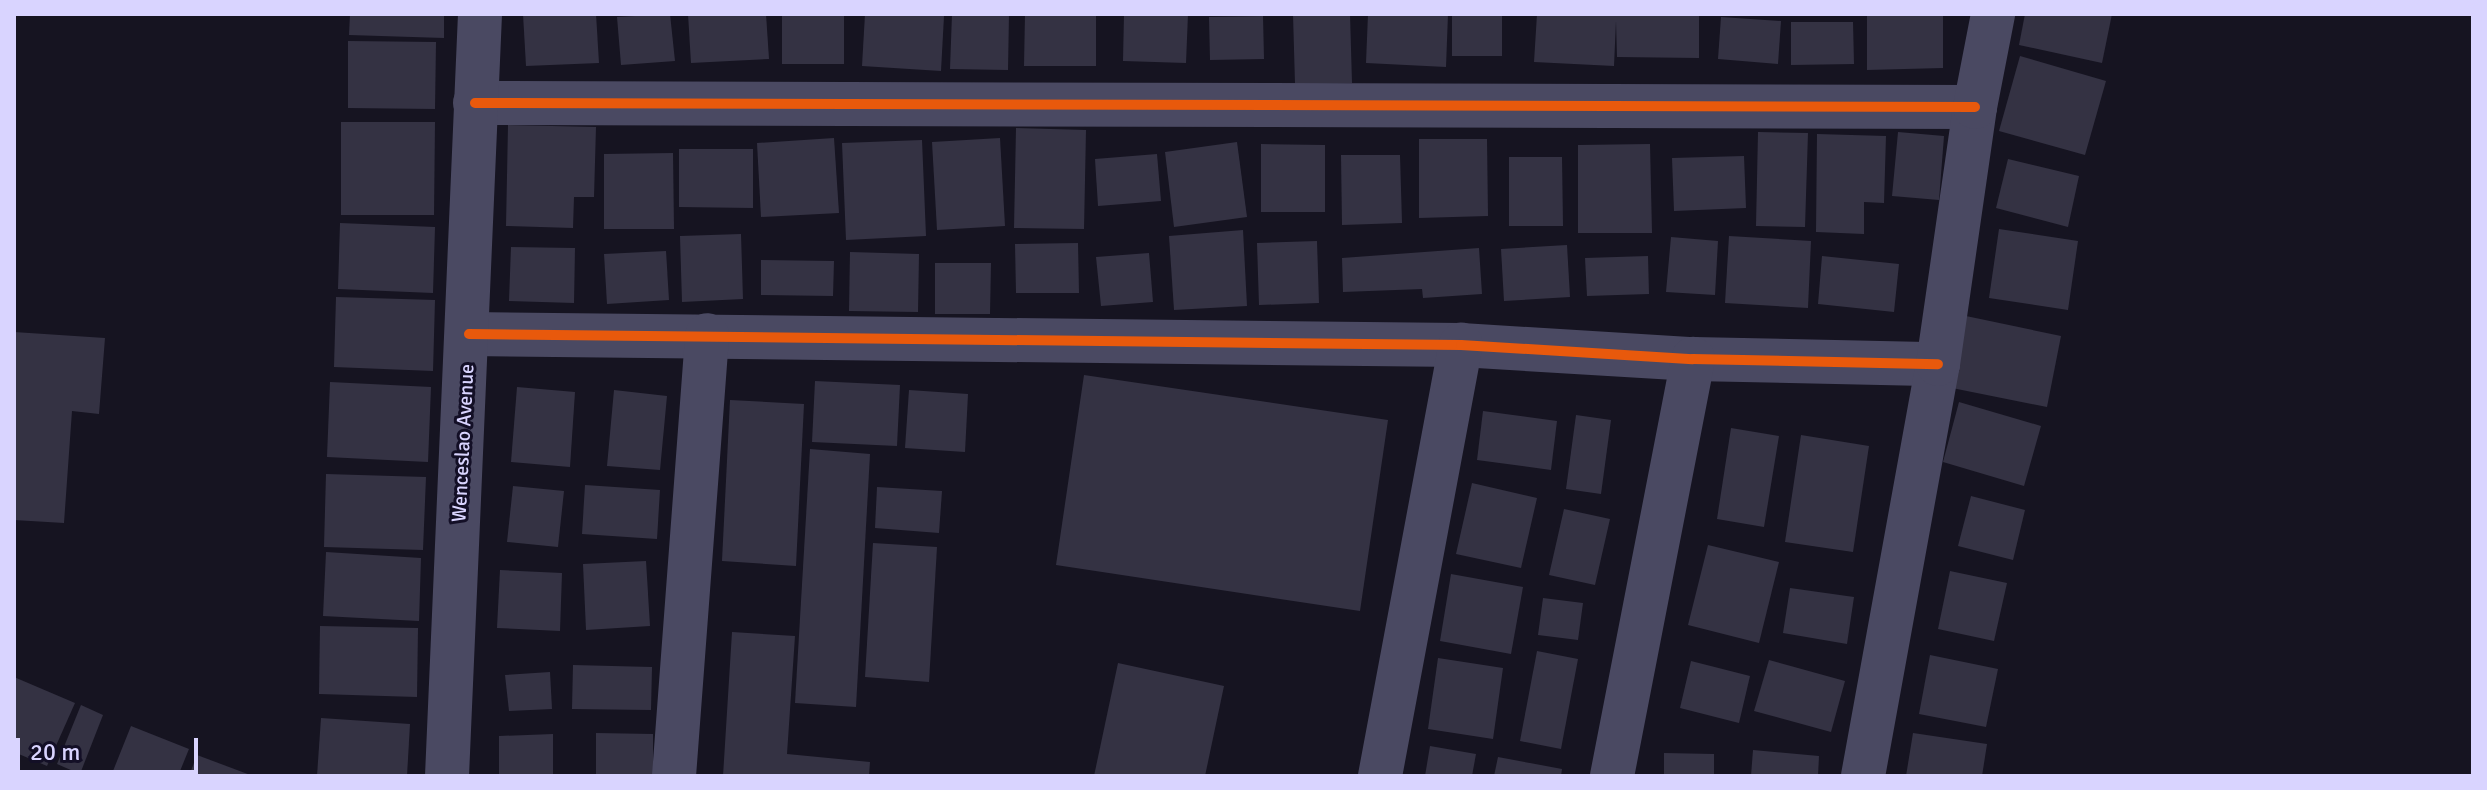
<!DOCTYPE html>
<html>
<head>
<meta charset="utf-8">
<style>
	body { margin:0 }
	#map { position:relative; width:2487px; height:790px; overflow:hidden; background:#161421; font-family:Signika,sans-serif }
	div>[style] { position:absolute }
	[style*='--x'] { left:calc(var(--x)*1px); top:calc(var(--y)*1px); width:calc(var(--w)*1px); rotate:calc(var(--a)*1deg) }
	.building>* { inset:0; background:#343243 }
	.street>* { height:44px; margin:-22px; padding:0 22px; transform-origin:22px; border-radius:22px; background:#4a4962 }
	.cycleway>* { height:10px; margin:-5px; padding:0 5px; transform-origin:5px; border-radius:5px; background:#e8590c }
	span { translate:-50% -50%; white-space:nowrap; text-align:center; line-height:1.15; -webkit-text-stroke:6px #130f26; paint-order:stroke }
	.street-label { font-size:20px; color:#d9d4ff }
	.frame { position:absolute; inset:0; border:16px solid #d9d4ff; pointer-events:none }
	.scale { position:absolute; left:16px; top:738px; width:182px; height:36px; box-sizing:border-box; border:4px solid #d9d4ff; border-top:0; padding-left:10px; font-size:24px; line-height:28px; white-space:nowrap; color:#d9d4ff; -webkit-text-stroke:6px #130f26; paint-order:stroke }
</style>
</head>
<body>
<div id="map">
	<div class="building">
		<div style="clip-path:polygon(350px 14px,444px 14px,444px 38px,349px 35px)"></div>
		<div style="clip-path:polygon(523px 14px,596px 14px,599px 63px,526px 66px)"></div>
		<div style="clip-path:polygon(670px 14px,675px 61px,621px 65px,617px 17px)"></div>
		<div style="clip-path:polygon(688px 14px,766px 14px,769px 59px,691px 63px)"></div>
		<div style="clip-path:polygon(782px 14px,844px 14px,844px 64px,782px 64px)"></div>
		<div style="clip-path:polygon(865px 14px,944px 16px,941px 71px,862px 66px)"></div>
		<div style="clip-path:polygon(952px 14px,1009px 14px,1008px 70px,950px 69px)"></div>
		<div style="clip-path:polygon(1025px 14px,1096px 14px,1096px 66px,1024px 66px)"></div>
		<div style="clip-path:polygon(1124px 14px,1188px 14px,1186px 63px,1123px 61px)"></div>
		<div style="clip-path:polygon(1293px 14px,1350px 14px,1352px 83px,1295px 84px)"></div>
		<div style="clip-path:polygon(1368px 14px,1448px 14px,1446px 67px,1366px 63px)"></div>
		<div style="clip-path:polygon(1452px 14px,1502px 14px,1502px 56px,1452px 56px)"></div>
		<div style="clip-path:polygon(1537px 14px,1699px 14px,1699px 58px,1617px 57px,1616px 21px,1614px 66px,1534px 62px)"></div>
		<div style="clip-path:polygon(1943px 14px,1943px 68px,1867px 70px,1867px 15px)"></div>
		<div style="clip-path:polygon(2025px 14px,2112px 14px,2102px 63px,2019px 45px)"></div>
		<div style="clip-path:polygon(1263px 16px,1264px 59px,1210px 60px,1209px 17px)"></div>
		<div style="clip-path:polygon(1721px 17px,1781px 21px,1778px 64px,1718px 59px)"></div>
		<div style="clip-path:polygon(1791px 22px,1853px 22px,1854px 64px,1791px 65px)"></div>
		<div style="clip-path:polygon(348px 41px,436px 42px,435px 109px,348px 108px)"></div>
		<div style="clip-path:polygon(2020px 56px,2106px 81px,2085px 155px,1999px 131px)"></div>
		<div style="clip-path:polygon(341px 122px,435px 122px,434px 215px,341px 215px)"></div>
		<div style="clip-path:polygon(508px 125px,596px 127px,594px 197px,574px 197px,573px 228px,506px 226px)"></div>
		<div style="clip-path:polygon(1016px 128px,1086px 130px,1084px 229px,1014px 228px)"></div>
		<div style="clip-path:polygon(1758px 132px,1808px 133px,1805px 227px,1756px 226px)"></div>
		<div style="clip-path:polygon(1898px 132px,1944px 136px,1939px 200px,1892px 196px)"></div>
		<div style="clip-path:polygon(1817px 134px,1886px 136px,1884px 203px,1864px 202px,1864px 234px,1816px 232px)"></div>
		<div style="clip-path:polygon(834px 138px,839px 213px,761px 217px,757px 143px)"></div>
		<div style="clip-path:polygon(1000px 138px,1005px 226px,937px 230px,932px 142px)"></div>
		<div style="clip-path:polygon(1419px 139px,1487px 139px,1488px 216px,1419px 218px)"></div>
		<div style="clip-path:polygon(922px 140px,926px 236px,846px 240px,842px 143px)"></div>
		<div style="clip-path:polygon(1237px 142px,1247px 217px,1174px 227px,1165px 152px)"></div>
		<div style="clip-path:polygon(1261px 144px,1325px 145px,1325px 212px,1261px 212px)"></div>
		<div style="clip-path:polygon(1650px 144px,1652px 233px,1578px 233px,1578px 145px)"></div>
		<div style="clip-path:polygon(679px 149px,753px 149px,753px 208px,679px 207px)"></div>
		<div style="clip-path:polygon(673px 153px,674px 229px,604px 229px,604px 154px)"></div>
		<div style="clip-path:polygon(1157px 154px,1161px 201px,1098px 206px,1095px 159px)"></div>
		<div style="clip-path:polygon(1341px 155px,1400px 155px,1402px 223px,1342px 225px)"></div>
		<div style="clip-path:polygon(1744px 156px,1746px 208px,1674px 211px,1672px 158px)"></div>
		<div style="clip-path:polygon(1509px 157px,1562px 157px,1563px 226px,1509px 226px)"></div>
		<div style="clip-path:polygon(2008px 159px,2079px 176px,2068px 227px,1996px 208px)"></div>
		<div style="clip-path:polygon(340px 223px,435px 227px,433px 293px,338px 289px)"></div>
		<div style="clip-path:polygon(1999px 229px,2078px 241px,2068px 310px,1989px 298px)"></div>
		<div style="clip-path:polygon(1243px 230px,1247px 306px,1174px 310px,1169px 236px)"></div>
		<div style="clip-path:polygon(741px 234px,743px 299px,682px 302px,680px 236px)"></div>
		<div style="clip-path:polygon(1729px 236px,1811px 241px,1808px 308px,1725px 303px)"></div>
		<div style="clip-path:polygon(1671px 237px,1718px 241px,1715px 295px,1666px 292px)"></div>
		<div style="clip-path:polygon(1317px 241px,1319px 303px,1259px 305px,1257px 243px)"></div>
		<div style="clip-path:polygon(1078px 243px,1079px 293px,1016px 293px,1015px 244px)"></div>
		<div style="clip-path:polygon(1567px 245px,1570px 297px,1504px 301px,1501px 249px)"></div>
		<div style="clip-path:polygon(511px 247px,575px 248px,574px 303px,509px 301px)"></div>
		<div style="clip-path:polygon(1479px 248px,1482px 294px,1423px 298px,1422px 289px,1343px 292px,1342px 258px)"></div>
		<div style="clip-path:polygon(666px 251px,669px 300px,607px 304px,604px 254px)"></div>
		<div style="clip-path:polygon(850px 252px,919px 254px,918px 312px,849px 311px)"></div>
		<div style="clip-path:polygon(1149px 253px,1153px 302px,1101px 306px,1096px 257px)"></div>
		<div style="clip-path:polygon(1648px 256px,1649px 294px,1587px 296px,1585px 258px)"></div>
		<div style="clip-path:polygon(1822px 256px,1899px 264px,1894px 312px,1818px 304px)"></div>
		<div style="clip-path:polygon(761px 260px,834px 261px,833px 296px,761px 295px)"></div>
		<div style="clip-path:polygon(935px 263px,991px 263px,990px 314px,935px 314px)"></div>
		<div style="clip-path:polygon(336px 297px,435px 300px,433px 371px,334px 367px)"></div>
		<div style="clip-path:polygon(1966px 316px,2061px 336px,2047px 407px,1952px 388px)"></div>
		<div style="clip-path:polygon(14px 332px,105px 338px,99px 414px,72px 411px,64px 523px,14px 520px)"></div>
		<div style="clip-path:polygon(1084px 375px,1388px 420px,1360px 611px,1056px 565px)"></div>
		<div style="clip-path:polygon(815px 381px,900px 385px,897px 446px,812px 442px)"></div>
		<div style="clip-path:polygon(330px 382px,431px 387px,428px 462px,327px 457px)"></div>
		<div style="clip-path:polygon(517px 387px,575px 392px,570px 467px,511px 462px)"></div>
		<div style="clip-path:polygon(614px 390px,667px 396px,660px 470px,607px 466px)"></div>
		<div style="clip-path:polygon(909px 390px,968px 394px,965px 452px,905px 448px)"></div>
		<div style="clip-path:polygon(730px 400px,804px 404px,796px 566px,722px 561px)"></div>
		<div style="clip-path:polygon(1959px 402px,2041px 426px,2024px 486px,1943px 462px)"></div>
		<div style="clip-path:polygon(1483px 411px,1557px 421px,1551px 470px,1477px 460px)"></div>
		<div style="clip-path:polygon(1576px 415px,1611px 420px,1601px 494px,1566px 489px)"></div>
		<div style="clip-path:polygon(1731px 428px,1779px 436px,1764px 527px,1717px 519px)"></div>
		<div style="clip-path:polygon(1801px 435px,1869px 446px,1853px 552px,1785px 542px)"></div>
		<div style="clip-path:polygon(810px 449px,870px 454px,856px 707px,795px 703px)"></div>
		<div style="clip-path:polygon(326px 474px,426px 477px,423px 550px,324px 547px)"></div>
		<div style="clip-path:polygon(1472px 483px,1537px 498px,1521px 568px,1456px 554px)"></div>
		<div style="clip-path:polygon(585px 485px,660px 490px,657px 539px,582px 534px)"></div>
		<div style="clip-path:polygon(513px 486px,564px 491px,558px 547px,507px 542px)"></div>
		<div style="clip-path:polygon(877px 487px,942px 491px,939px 533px,875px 528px)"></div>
		<div style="clip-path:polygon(1971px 496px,2025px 510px,2013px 560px,1958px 546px)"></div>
		<div style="clip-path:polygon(1564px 509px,1610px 519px,1595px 585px,1549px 575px)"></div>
		<div style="clip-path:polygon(873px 543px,937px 547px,929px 682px,865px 677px)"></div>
		<div style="clip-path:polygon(1708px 545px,1779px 562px,1759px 643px,1688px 625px)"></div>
		<div style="clip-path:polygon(326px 552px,421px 558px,419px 621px,323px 616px)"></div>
		<div style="clip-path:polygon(646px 561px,650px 626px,586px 630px,583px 564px)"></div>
		<div style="clip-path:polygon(500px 570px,562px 573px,560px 631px,497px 628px)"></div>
		<div style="clip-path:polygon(1950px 571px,2007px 583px,1994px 641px,1938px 629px)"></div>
		<div style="clip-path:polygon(1451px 574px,1523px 587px,1511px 654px,1440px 641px)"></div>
		<div style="clip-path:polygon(1790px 588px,1854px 597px,1847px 644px,1783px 633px)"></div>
		<div style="clip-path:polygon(1543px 598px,1583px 603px,1578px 640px,1538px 635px)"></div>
		<div style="clip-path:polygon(320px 626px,418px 628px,417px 697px,319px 694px)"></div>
		<div style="clip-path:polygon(732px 632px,795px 636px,787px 754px,870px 762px,869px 776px,723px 776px)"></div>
		<div style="clip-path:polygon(1537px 651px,1578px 659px,1561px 749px,1520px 741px)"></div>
		<div style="clip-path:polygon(1930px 655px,1998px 669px,1986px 727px,1919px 714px)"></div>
		<div style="clip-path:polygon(1438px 658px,1503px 668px,1493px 739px,1428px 729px)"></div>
		<div style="clip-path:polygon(1769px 660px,1845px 681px,1831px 732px,1754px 711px)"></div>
		<div style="clip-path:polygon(1691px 661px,1750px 676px,1739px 723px,1680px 708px)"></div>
		<div style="clip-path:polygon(1118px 663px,1224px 686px,1205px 776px,1094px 776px)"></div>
		<div style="clip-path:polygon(573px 665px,652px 667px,651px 710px,572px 709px)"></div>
		<div style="clip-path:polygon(550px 672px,552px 709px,509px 711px,505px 675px)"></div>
		<div style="clip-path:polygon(14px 677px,75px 703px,47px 766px,14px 752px)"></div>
		<div style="clip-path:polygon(81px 705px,103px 715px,80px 774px,57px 764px)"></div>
		<div style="clip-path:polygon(321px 718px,410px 724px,407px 776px,317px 776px)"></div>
		<div style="clip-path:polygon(131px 726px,189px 749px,178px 776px,111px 776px)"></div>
		<div style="clip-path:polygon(596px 733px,653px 734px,653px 776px,596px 776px)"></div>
		<div style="clip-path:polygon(1913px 733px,1987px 744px,1982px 776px,1906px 776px)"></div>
		<div style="clip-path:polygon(553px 734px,553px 776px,499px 776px,499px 736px)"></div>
		<div style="clip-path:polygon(1430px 746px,1476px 754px,1472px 776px,1425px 776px)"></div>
		<div style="clip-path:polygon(1753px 750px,1819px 756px,1818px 776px,1751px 776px)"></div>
		<div style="clip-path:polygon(1664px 753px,1714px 754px,1714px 776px,1664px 776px)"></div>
		<div style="clip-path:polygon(197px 755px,253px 776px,189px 776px)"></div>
		<div style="clip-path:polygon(1498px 757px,1562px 769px,1561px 776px,1494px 776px)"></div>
	</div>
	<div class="street">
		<div style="--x:475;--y:103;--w:1500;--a:0.15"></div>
		<div style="--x:469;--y:334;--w:992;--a:0.64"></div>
		<div style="--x:1461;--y:345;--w:232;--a:3.5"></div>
		<div style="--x:1693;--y:359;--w:245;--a:1.2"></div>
		<div style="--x:447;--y:776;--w:763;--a:-87.52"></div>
		<div style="--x:674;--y:776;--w:442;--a:-85.7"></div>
		<div style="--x:1380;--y:776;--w:439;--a:-79.4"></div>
		<div style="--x:1612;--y:776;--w:425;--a:-79"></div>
		<div style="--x:1863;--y:776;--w:419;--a:-79.7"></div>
		<div style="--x:1938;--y:364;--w:260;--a:-81.8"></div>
		<div style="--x:1975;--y:107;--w:95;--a:-79"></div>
	</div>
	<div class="cycleway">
		<div style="--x:475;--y:103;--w:1500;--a:0.15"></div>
		<div style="--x:469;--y:334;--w:992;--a:0.64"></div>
		<div style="--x:1461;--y:345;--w:232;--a:3.5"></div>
		<div style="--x:1693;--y:359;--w:245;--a:1.2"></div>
	</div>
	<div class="street-label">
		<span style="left:463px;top:443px;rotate:-87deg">Wenceslao Avenue</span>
	</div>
	<div class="frame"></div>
	<div class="scale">20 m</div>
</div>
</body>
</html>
